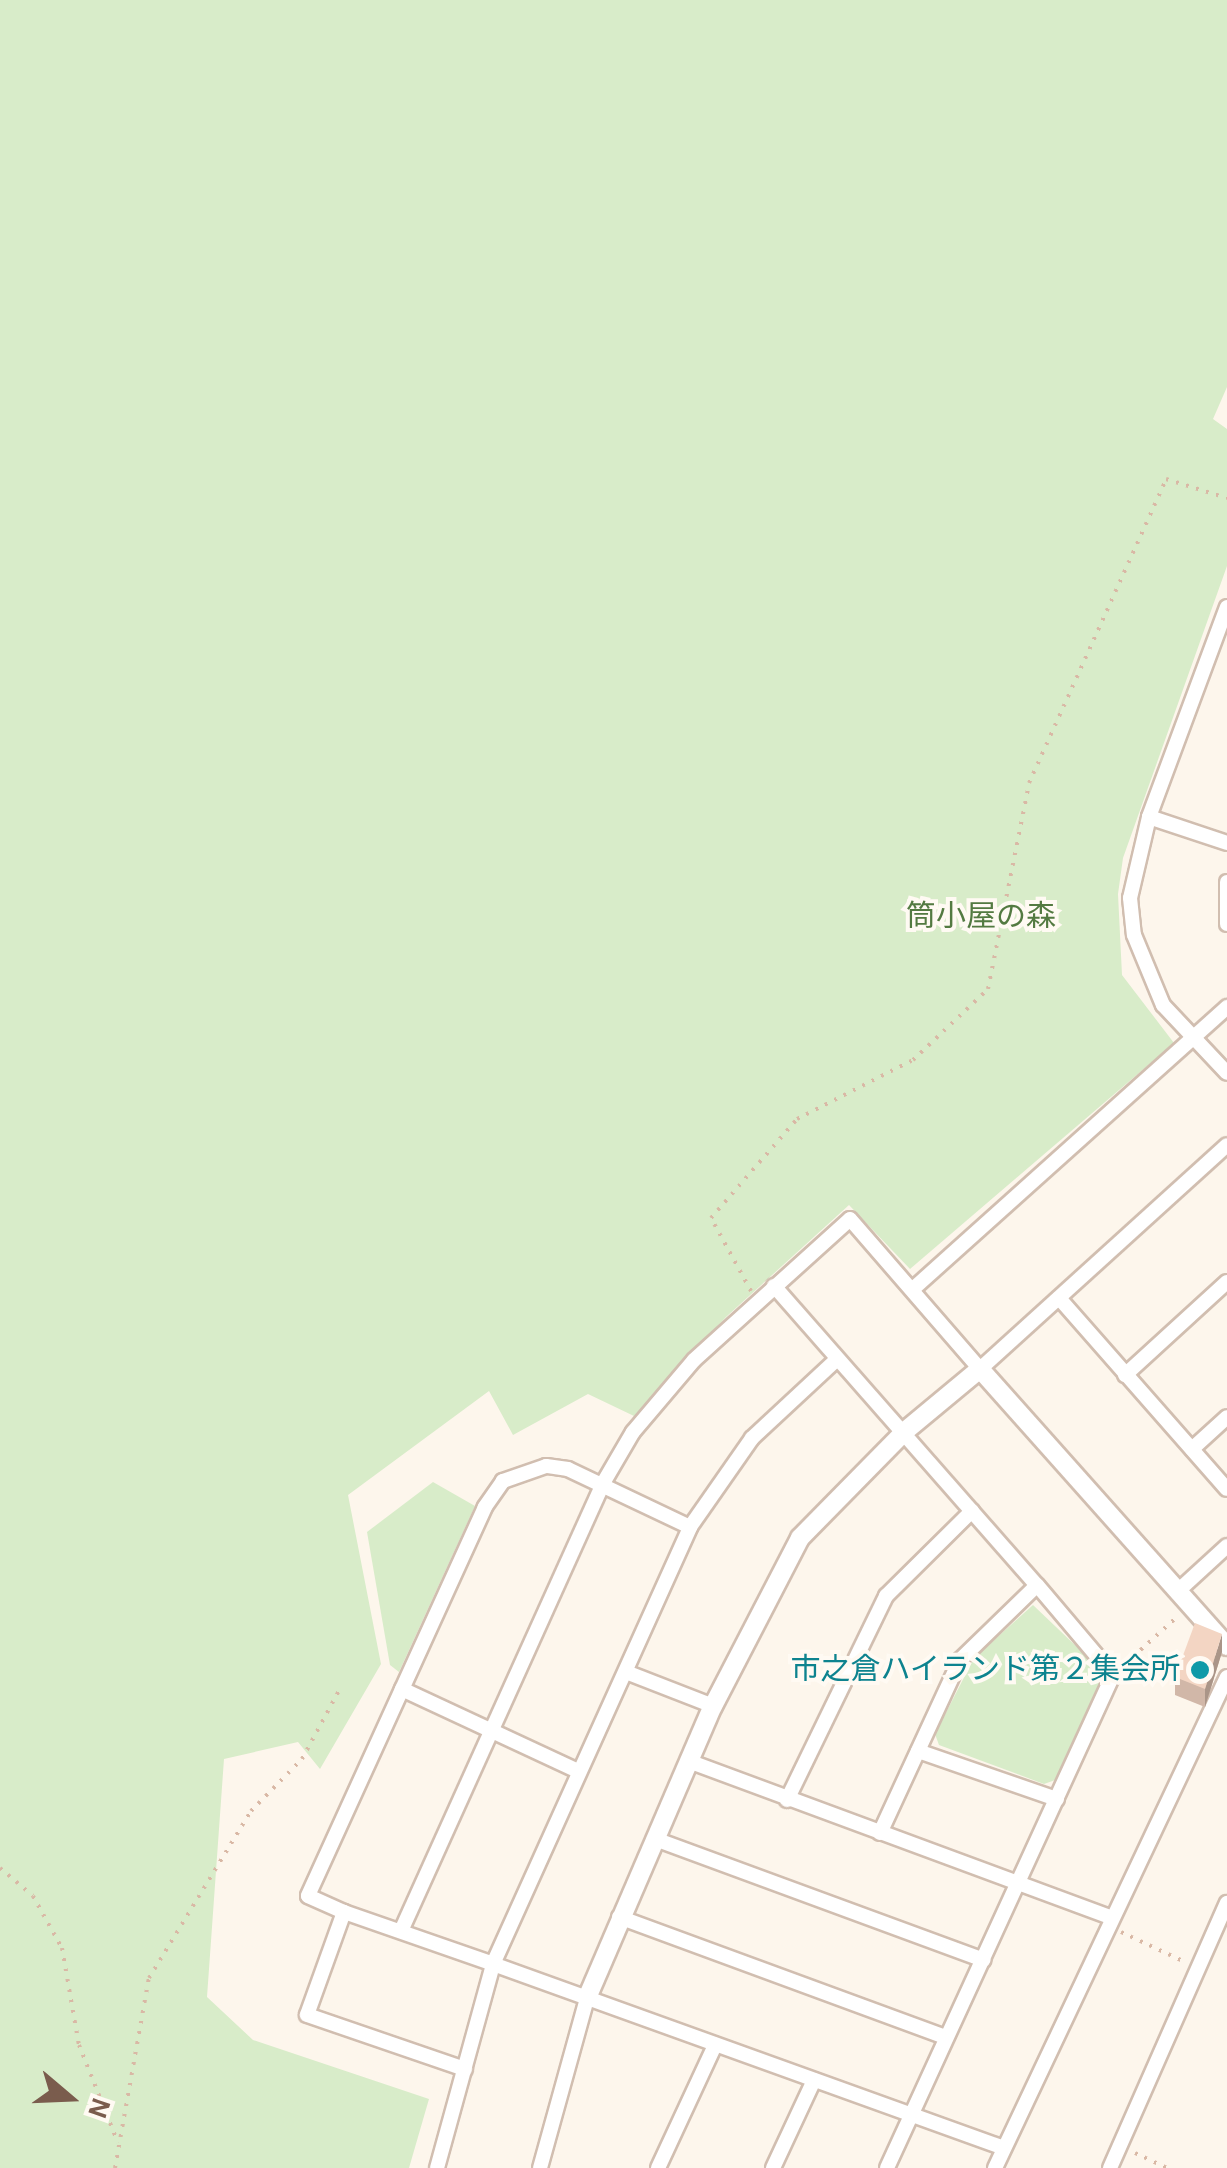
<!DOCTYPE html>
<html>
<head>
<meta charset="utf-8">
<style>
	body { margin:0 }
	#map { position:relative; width:1227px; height:2168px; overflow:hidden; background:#fdf6ec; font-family:"Alegreya Sans","Noto Sans JP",sans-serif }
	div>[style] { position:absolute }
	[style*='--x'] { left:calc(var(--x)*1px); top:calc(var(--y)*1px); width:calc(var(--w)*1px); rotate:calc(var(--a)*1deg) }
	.green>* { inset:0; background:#d8ecc9 }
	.path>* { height:4px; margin-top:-2px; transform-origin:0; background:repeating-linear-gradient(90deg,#d9b8a5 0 2.5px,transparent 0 10.5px) }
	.roads { filter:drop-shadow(2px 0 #d1beb0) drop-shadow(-2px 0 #d1beb0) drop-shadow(0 2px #d1beb0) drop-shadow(0 -2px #d1beb0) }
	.minor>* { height:14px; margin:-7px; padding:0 7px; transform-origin:7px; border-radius:7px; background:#fff }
	.tertiary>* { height:18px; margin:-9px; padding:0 9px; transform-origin:9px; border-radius:9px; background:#fff }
	.wall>* { inset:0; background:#d1b7a8 }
	.shaded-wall>* { inset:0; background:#aa9588 }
	.building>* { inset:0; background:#f3d5c3 }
	.dots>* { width:28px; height:28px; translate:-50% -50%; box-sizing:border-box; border:5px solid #fffaf3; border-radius:50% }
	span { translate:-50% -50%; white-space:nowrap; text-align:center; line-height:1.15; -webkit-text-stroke:8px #fffaf3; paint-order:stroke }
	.park-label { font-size:30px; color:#537a41 }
	.culture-label { font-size:30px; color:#0d838f }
	.right { translate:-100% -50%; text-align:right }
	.north { position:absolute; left:20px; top:2048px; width:100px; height:100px; -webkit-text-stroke:8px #fffaf3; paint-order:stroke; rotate:109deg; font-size:28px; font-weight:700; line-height:40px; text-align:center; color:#7a5c4d }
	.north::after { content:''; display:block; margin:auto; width:35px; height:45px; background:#7a5c4d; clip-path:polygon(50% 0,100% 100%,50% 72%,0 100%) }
</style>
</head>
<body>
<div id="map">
	<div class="green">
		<div style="clip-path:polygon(0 0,1227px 0,1227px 387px,1213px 419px,1227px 429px,1227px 566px,1123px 858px,1118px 894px,1122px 975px,1174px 1043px,910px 1269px,849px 1205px,726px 1317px,634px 1416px,588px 1394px,513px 1435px,489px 1391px,348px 1495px,381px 1664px,320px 1769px,298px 1742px,224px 1759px,207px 1997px,253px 2040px,429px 2099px,409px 2168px,0 2168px)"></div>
		<div style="clip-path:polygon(433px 1482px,475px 1506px,399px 1672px,390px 1665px,367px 1532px)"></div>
		<div style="clip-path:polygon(1033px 1605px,1099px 1668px,1100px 1687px,1058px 1779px,1044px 1784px,939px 1745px,935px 1734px,974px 1658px)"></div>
	</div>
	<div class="path">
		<div style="--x:751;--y:1291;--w:83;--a:-118.7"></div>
		<div style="--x:711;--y:1218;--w:131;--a:-49"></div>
		<div style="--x:797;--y:1119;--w:130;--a:-27"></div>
		<div style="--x:913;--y:1060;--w:103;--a:-43.4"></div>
		<div style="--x:988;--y:989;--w:210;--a:-78.7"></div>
		<div style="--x:1029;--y:783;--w:333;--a:-65.7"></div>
		<div style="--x:1166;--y:479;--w:64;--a:17.3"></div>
		<div style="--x:1125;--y:1664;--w:70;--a:-42.1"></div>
		<div style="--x:0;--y:1868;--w:43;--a:40.3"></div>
		<div style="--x:33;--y:1896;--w:60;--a:60.9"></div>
		<div style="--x:62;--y:1948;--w:98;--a:80.1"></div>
		<div style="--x:79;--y:2045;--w:105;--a:68.3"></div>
		<div style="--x:1121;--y:1932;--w:71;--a:25.1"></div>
		<div style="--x:1135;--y:2153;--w:35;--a:25"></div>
		<div style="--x:115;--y:2168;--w:193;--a:-79.9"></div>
		<div style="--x:149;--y:1978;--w:196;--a:-58.6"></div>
		<div style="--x:251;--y:1811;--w:73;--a:-45.6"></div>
		<div style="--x:302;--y:1759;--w:82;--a:-61.6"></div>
	</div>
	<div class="roads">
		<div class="minor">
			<div style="--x:1227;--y:607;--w:224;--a:110.4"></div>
			<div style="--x:1149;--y:817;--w:83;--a:103.2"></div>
			<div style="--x:1130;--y:898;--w:37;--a:84"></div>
			<div style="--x:1134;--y:935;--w:76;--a:67.5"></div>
			<div style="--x:1163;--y:1005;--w:93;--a:46.7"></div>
			<div style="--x:1149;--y:817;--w:82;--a:18.4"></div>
			<div style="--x:1227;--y:882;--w:42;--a:90"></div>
			<div style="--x:774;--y:1286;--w:398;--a:48.7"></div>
			<div style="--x:914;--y:1288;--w:421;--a:-41.9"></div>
			<div style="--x:1059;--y:1298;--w:254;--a:48.7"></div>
			<div style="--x:1125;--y:1375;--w:138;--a:-42.4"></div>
			<div style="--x:1192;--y:1449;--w:47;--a:-42.4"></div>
			<div style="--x:690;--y:1527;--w:108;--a:-55.1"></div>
			<div style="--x:752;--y:1438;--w:116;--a:-42.9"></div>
			<div style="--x:1179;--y:1590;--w:65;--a:-42.5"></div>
			<div style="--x:626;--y:1672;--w:93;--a:21.3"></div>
			<div style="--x:402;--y:1689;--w:194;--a:25"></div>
			<div style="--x:918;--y:1751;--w:147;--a:19.1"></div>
			<div style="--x:691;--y:1762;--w:446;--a:20.3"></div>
			<div style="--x:787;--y:1800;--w:227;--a:-64.1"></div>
			<div style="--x:886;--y:1596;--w:121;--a:-44.7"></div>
			<div style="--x:880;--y:1833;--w:191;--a:-65.2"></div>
			<div style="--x:960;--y:1660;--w:107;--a:-44.2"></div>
			<div style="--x:1037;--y:1585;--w:118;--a:49.8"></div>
			<div style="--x:1113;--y:1675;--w:542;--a:114.63"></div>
			<div style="--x:655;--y:1839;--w:350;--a:20.2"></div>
			<div style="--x:344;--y:1912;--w:109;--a:109.8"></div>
			<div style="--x:307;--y:2015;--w:167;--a:18.9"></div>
			<div style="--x:619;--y:1917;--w:348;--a:20.2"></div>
			<div style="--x:401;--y:1931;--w:489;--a:-65.7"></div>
			<div style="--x:602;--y:1485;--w:61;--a:-59.7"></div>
			<div style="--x:633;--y:1432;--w:94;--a:-49.7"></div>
			<div style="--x:694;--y:1360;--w:210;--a:-42.1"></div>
			<div style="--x:850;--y:1219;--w:198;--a:49.1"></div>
			<div style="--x:980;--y:1369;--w:333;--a:-42.2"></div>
			<div style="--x:437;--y:2168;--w:212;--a:-74.6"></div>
			<div style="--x:493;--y:1964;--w:479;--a:-65.7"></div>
			<div style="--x:690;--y:1527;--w:135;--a:-154.6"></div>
			<div style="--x:568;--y:1469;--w:22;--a:-172"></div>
			<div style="--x:546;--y:1466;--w:46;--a:160.8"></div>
			<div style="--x:503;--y:1481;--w:32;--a:125"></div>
			<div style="--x:485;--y:1507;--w:427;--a:114.5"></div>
			<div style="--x:308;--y:1896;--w:39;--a:24"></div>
			<div style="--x:344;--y:1912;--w:158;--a:19.2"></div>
			<div style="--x:493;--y:1964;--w:543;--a:19.8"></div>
			<div style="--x:540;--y:2168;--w:176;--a:-74.5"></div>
			<div style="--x:658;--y:2168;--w:136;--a:-65.1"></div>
			<div style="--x:773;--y:2168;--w:97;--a:-65"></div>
			<div style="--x:995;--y:2168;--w:543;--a:-64.71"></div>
			<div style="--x:1110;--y:2168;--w:290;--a:-66.2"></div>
		</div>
		<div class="tertiary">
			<div style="--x:587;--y:1998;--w:318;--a:-66.7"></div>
			<div style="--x:713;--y:1706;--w:189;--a:-62.6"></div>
			<div style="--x:800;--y:1538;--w:148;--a:-45.5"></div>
			<div style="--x:904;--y:1432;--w:99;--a:-39.7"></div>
			<div style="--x:980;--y:1369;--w:371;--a:48.3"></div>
		</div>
	</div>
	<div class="wall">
		<div style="clip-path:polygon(1222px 1652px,1205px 1707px,1175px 1695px,1175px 1677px)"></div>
	</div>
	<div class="shaded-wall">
		<div style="clip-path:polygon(1222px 1634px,1222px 1652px,1205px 1707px,1205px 1689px)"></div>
	</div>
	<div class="building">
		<div style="clip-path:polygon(1195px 1623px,1222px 1634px,1205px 1689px,1175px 1677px)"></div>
	</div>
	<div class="dots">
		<div style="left:1200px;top:1670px;background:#0f9aa8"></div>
	</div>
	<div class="park-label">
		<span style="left:981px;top:917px">筒小屋の森</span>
	</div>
	<div class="culture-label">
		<span class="right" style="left:1180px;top:1670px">市之倉ハイランド第２集会所</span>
	</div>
	<div class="north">N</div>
</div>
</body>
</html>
